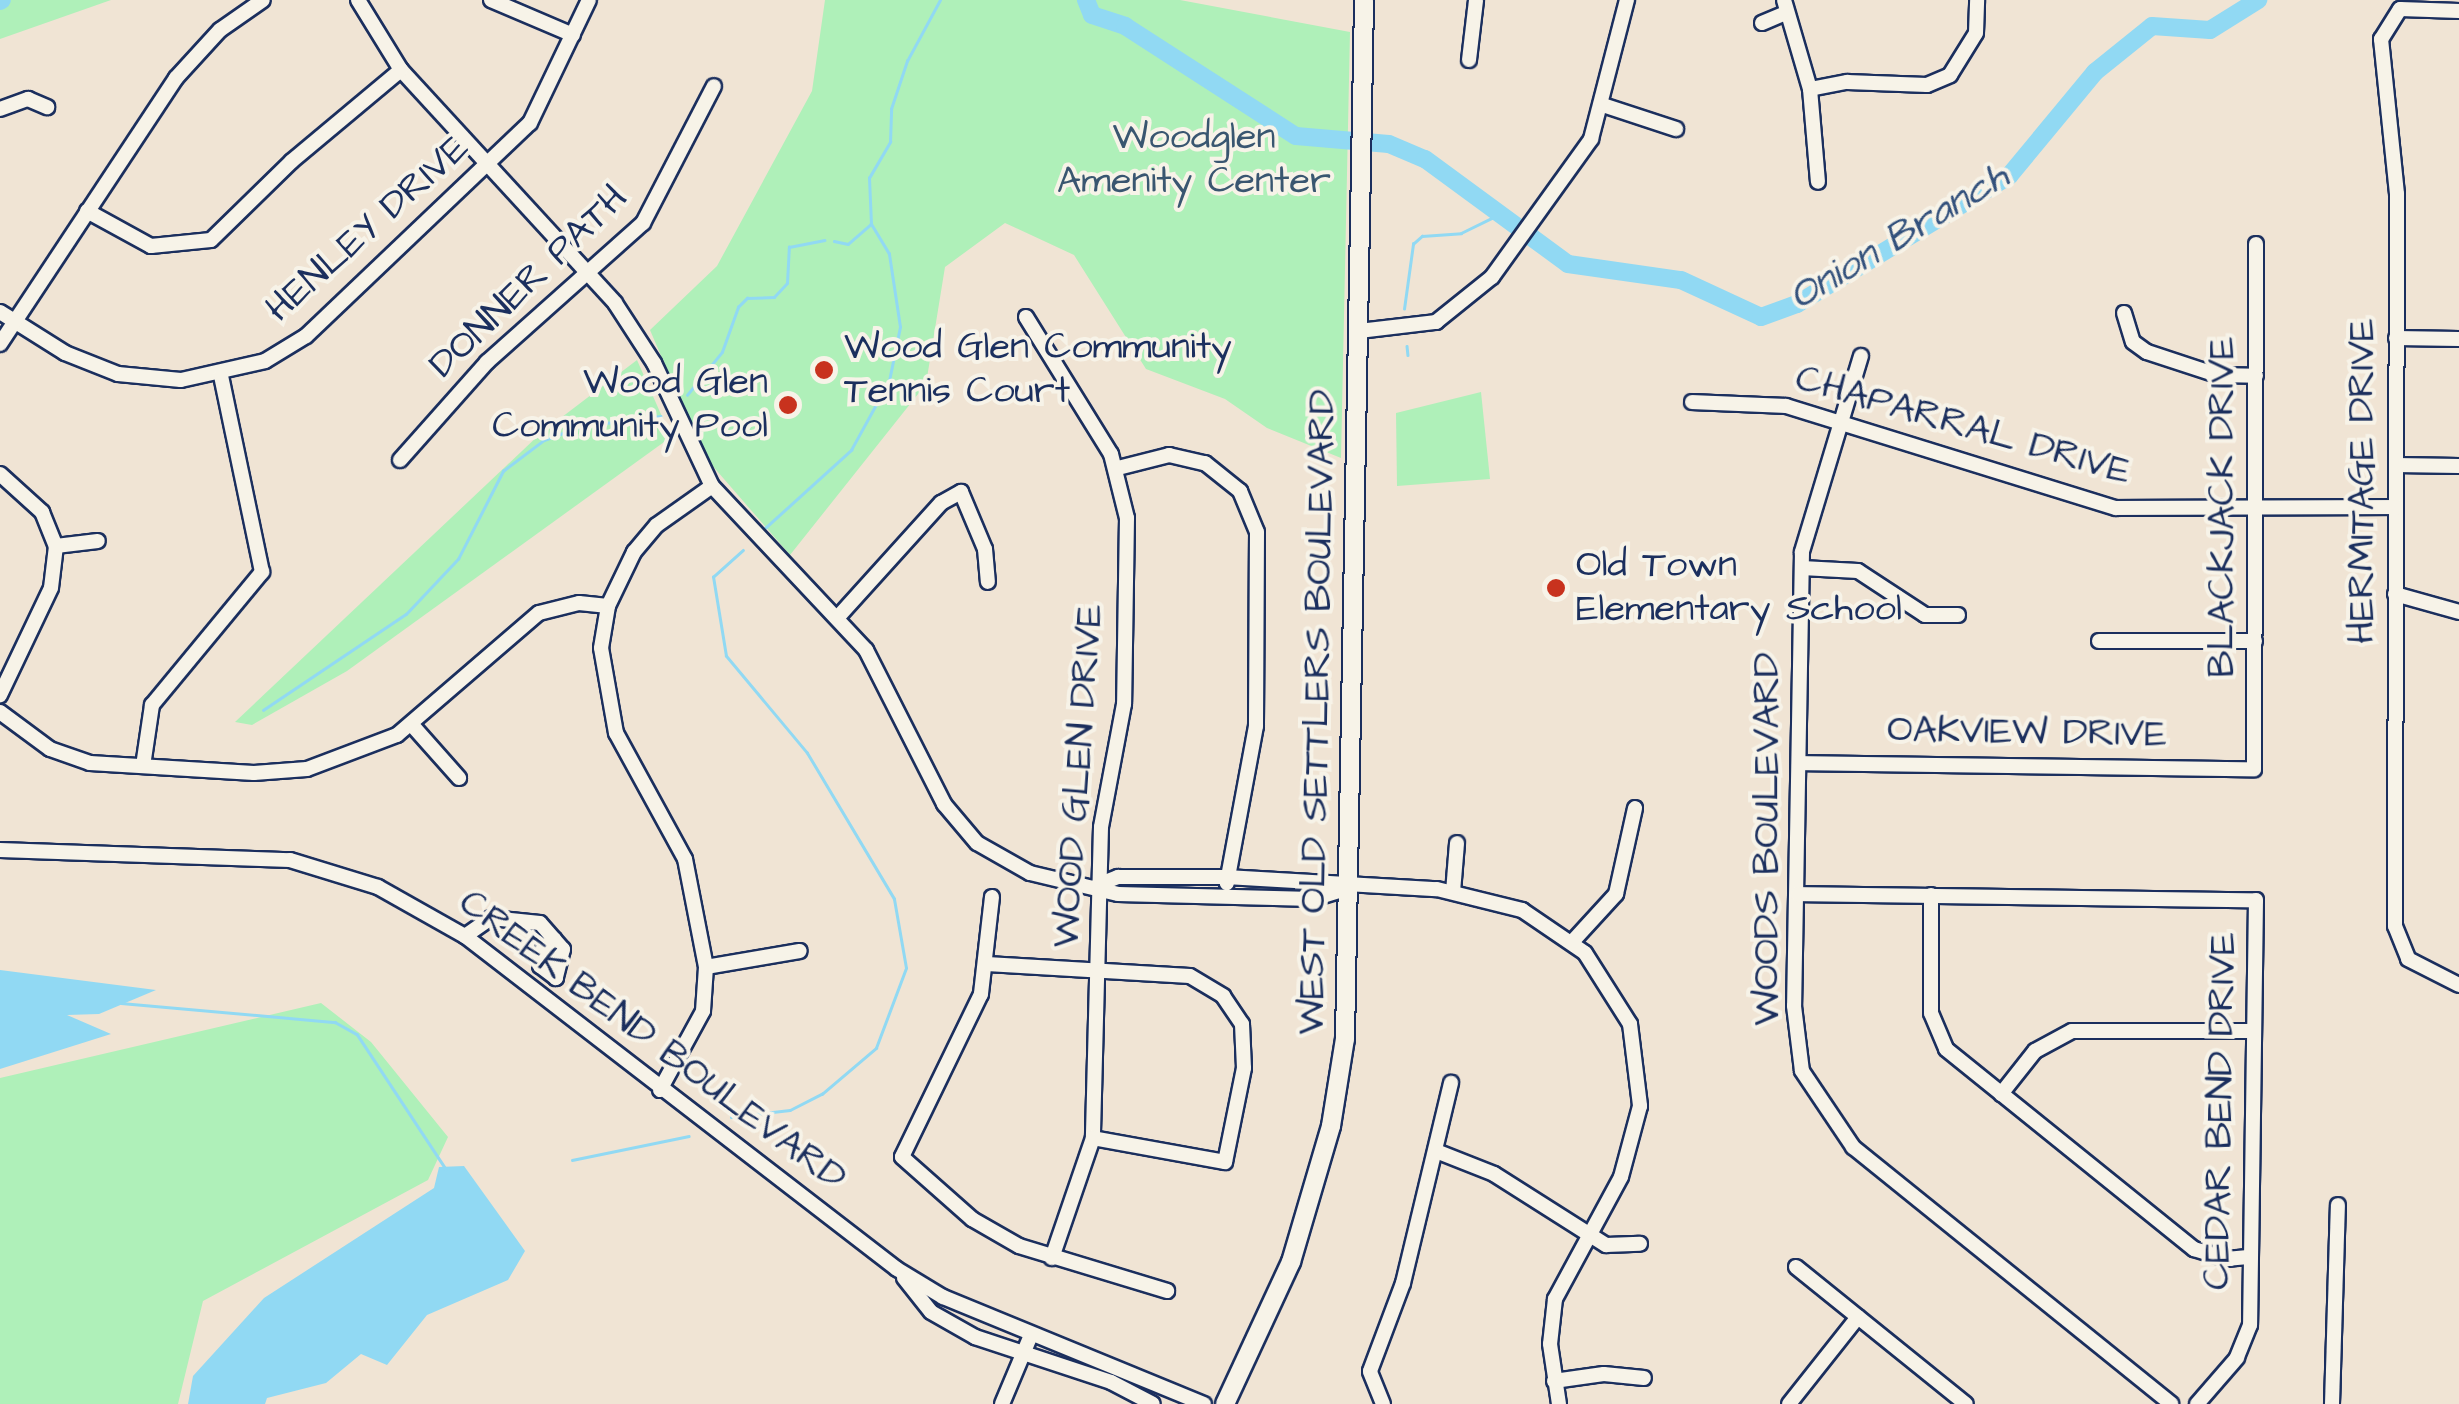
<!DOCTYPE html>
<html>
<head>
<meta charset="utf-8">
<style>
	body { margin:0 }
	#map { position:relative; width:2459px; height:1404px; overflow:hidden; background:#f0e4d4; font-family:"Architects Daughter",sans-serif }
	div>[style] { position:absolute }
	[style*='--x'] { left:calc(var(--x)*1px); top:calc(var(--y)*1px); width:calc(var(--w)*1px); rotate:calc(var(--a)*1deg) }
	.green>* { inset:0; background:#aff0b9 }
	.water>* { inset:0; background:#91d9f3 }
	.stream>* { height:2.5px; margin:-1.25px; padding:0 1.25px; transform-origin:1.25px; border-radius:1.25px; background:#91d9f3 }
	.river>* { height:18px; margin:-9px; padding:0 9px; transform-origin:9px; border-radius:9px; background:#91d9f3 }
	.roads { filter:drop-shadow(2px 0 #1b2f5e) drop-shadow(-2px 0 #1b2f5e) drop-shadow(0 2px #1b2f5e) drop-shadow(0 -2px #1b2f5e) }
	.minor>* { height:14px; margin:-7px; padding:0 7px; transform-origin:7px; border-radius:7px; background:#f7f3e8 }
	.major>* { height:18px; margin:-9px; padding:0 9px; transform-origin:9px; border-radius:9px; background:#f7f3e8 }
	.dots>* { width:28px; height:28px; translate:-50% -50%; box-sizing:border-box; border:5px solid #f7f3e8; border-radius:50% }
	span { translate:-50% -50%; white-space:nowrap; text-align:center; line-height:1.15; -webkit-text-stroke:8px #f7f3e8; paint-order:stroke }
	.park-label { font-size:38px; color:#395670 }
	.street-label { font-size:38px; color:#1b2f5e }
	.poi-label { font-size:38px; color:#1b2f5e }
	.left { translate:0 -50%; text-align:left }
	.right { translate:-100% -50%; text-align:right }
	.water-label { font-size:40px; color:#33517c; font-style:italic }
</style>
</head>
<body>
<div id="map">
	<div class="green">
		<div style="clip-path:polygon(0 0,111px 0,0 39px)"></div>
		<div style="clip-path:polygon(825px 0,1180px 0,1350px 32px,1341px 458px,1267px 428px,1225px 399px,1146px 369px,1074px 255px,1005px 223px,945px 267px,926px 384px,790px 555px,704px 456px,650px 330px,717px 266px,812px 91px)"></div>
		<div style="clip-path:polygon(637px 360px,671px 437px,347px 671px,252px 725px,235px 722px,541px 433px)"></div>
		<div style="clip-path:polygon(1481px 392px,1490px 479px,1397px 486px,1396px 413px)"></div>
		<div style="clip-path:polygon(321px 1003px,371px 1042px,448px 1137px,428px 1180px,203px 1301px,178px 1404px,0 1404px,0 1078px)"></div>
	</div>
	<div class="water">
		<div style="clip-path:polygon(0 970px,156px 990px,99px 1014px,67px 1015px,111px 1034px,0 1069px)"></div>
		<div style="clip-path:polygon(464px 1166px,525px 1251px,508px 1280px,427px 1315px,387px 1365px,361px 1354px,326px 1383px,267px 1398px,265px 1404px,188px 1404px,193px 1376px,264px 1298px,434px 1188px,439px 1167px)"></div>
	</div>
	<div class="stream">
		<div style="--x:834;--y:241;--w:14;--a:12"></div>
		<div style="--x:848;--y:244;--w:30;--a:-41"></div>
		<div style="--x:871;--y:224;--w:46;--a:-92.5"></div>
		<div style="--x:869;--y:178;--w:42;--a:-59.7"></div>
		<div style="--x:890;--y:142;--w:33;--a:-88"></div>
		<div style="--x:891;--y:109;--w:51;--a:-71.6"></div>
		<div style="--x:907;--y:61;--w:69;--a:-61.6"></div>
		<div style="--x:1404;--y:309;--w:66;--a:-82.1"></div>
		<div style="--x:1413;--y:244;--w:12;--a:-42"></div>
		<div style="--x:1422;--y:236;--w:39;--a:-4"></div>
		<div style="--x:1461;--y:233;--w:39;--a:-26"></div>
		<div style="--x:1407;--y:346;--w:9;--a:84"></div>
		<div style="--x:687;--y:395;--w:55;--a:-50.9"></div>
		<div style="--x:722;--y:352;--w:48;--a:-70.4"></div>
		<div style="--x:738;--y:307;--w:13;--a:-45"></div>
		<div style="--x:747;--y:298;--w:27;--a:-2"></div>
		<div style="--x:774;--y:297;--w:19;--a:-47"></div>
		<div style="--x:787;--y:283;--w:36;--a:-87"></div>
		<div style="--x:789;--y:247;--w:36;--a:-11"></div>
		<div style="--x:764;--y:529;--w:118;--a:-42.2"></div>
		<div style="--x:851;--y:450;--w:79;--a:-61.2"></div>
		<div style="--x:889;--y:381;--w:55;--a:-78.5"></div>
		<div style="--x:900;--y:327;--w:74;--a:-98.6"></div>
		<div style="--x:889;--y:254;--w:35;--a:-121"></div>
		<div style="--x:263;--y:710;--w:172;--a:-33.9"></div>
		<div style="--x:406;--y:614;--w:76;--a:-46.6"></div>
		<div style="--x:458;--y:559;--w:99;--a:-62.9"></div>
		<div style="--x:503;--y:471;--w:51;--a:-37.1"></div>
		<div style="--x:544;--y:440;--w:40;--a:-20.2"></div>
		<div style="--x:582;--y:426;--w:79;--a:-7.3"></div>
		<div style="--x:121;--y:1003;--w:215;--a:5.1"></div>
		<div style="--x:335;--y:1022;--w:25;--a:29"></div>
		<div style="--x:357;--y:1034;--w:162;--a:56.6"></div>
		<div style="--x:731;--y:1117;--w:59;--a:-6.8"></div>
		<div style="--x:790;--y:1110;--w:36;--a:-27"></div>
		<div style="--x:822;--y:1094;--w:71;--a:-40.4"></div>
		<div style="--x:876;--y:1048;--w:85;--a:-69.4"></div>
		<div style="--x:906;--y:968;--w:70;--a:-99.9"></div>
		<div style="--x:894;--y:899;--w:170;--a:-120.8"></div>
		<div style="--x:807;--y:753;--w:126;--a:-129.9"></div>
		<div style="--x:726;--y:656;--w:80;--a:-99.3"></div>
		<div style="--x:713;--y:577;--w:40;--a:-42"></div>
		<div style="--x:572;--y:1160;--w:119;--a:-11.6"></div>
	</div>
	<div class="river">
		<div style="--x:1086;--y:0;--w:16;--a:68"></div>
		<div style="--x:1092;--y:15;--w:35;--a:18"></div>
		<div style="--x:1125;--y:26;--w:203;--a:32.8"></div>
		<div style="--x:1296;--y:136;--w:93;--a:4.9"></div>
		<div style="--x:1389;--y:144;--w:39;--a:23"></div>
		<div style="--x:1425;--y:159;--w:177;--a:36.3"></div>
		<div style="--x:1568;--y:264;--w:114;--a:8.1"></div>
		<div style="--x:1681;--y:280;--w:88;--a:24.8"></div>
		<div style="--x:1761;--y:317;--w:38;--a:-20"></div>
		<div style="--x:1797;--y:304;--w:248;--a:-31.1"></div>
		<div style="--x:2009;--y:176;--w:135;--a:-50.4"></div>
		<div style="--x:2095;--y:72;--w:73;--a:-38.9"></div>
		<div style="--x:2152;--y:26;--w:58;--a:3.9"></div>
		<div style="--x:2210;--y:30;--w:57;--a:-32"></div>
		<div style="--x:0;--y:1;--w:2;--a:-27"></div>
	</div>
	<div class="roads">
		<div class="minor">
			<div style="--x:358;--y:0;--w:82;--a:58.4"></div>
			<div style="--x:401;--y:70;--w:316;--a:47.4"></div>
			<div style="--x:615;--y:303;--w:72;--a:57"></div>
			<div style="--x:654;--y:363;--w:136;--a:64.8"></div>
			<div style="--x:712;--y:486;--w:225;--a:46.8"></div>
			<div style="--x:866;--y:650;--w:173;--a:63.1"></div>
			<div style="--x:944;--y:804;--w:51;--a:49.8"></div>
			<div style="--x:977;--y:843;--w:61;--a:29.5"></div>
			<div style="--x:1030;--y:873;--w:90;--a:13.4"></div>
			<div style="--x:1118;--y:894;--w:195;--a:1.5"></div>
			<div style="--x:1313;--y:899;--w:38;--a:-17"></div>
			<div style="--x:491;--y:0;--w:89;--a:23.1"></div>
			<div style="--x:1784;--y:0;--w:93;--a:73.7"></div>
			<div style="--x:1810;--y:89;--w:93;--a:85.1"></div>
			<div style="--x:2459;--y:11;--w:59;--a:-178.1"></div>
			<div style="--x:2400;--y:9;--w:36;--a:122"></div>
			<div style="--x:2381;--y:39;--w:156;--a:84.1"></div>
			<div style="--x:2397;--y:194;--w:732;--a:90.16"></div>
			<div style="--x:2395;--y:926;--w:35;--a:68"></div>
			<div style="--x:2408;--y:959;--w:57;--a:27"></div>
			<div style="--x:1762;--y:23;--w:26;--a:-23"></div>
			<div style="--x:1469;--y:60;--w:60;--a:-83.3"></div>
			<div style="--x:1810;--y:89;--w:38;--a:-11"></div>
			<div style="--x:1847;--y:82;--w:80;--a:2.1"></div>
			<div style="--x:1927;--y:85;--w:25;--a:-23"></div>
			<div style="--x:1950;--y:75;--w:49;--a:-58.2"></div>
			<div style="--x:1976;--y:33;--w:33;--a:-88"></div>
			<div style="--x:1603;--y:105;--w:77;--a:18.2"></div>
			<div style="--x:0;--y:109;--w:30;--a:-20"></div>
			<div style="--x:28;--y:99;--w:21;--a:23"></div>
			<div style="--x:87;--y:211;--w:73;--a:28.7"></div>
			<div style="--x:151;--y:246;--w:60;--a:-5.7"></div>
			<div style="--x:211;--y:240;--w:113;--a:-44.3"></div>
			<div style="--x:292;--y:161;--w:142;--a:-39.9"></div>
			<div style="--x:0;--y:312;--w:77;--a:32.2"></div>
			<div style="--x:65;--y:353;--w:57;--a:21.6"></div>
			<div style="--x:118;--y:374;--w:63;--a:5.4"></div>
			<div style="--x:181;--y:380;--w:86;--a:-12.7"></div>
			<div style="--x:265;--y:361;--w:48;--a:-31.4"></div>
			<div style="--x:306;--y:336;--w:309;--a:-43.6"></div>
			<div style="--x:530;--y:123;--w:136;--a:-64.4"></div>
			<div style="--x:2124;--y:313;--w:30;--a:73"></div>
			<div style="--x:2133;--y:342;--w:17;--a:36"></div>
			<div style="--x:2147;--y:352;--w:74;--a:18.2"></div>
			<div style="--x:2217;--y:375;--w:39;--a:1"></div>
			<div style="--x:1026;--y:317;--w:161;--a:58.2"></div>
			<div style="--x:1111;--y:454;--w:66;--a:76"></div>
			<div style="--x:1127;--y:518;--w:186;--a:90.9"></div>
			<div style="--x:1124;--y:704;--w:125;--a:100.6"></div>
			<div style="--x:1101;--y:827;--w:311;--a:91.5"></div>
			<div style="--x:1093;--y:1138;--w:127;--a:108.9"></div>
			<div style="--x:1359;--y:331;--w:78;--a:-6.7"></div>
			<div style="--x:1436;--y:322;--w:72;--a:-38.8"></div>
			<div style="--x:1492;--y:277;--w:170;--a:-54.3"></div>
			<div style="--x:1591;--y:139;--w:144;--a:-75.5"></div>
			<div style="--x:2396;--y:338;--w:63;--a:0.9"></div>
			<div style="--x:0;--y:344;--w:319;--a:-56.5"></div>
			<div style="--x:176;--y:78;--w:65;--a:-47.5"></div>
			<div style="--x:220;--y:30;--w:52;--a:-34.9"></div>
			<div style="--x:1861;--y:356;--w:205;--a:106.8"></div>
			<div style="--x:1802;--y:552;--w:454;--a:91"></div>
			<div style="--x:1794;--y:1006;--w:65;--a:83"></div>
			<div style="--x:1802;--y:1071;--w:92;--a:56.1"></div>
			<div style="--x:1853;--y:1147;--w:409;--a:38.9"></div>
			<div style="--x:1692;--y:402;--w:94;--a:2.4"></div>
			<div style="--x:1786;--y:406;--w:345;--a:17.2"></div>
			<div style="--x:2116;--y:508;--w:280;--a:-0.2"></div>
			<div style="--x:400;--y:460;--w:131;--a:-48.4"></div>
			<div style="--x:487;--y:362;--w:209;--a:-41.7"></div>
			<div style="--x:643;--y:223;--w:154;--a:-62.6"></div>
			<div style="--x:2396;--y:465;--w:63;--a:0.9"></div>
			<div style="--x:1118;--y:468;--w:53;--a:-14.3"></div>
			<div style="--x:1169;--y:455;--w:37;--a:13"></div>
			<div style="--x:1205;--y:463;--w:45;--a:38.7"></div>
			<div style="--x:1240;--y:491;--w:44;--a:67.5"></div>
			<div style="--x:1257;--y:532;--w:194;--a:90.3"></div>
			<div style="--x:1256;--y:726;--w:160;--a:100.5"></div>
			<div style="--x:0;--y:474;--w:57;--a:42.1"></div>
			<div style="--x:42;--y:512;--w:37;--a:68"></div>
			<div style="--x:56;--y:546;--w:42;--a:96.8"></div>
			<div style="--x:51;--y:588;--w:119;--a:115.5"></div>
			<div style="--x:56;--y:546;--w:42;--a:-6.8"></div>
			<div style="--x:1802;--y:568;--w:56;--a:3.1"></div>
			<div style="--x:1858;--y:571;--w:80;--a:33.3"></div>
			<div style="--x:1925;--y:615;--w:33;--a:0"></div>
			<div style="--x:2395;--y:594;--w:66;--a:15.7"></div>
			<div style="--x:838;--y:617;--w:154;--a:-47.9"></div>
			<div style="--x:941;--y:503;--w:23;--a:-29"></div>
			<div style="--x:961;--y:492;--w:62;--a:67.2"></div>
			<div style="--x:985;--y:549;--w:33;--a:85"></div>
			<div style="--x:2099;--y:641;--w:156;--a:0"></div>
			<div style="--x:0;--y:712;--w:62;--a:36.5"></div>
			<div style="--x:50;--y:749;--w:42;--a:19.3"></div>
			<div style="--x:90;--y:763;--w:164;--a:3.5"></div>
			<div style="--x:254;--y:773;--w:53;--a:-4.3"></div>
			<div style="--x:307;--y:769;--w:96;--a:-20.7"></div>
			<div style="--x:397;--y:735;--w:187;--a:-40.7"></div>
			<div style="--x:539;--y:613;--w:41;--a:-14"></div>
			<div style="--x:579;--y:603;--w:29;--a:6"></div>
			<div style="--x:412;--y:725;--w:71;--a:48.4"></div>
			<div style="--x:1799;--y:763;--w:455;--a:0.8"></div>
			<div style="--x:2254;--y:769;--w:525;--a:-89.78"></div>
			<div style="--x:143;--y:766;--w:62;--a:-81.6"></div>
			<div style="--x:152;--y:705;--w:173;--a:-50.4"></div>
			<div style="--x:262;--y:572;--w:201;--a:-101.8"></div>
			<div style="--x:0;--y:850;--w:290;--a:2"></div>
			<div style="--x:290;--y:860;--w:92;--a:17.1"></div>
			<div style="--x:378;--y:887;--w:100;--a:29.4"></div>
			<div style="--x:465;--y:936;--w:545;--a:37.63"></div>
			<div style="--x:897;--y:1269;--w:54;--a:31.3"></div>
			<div style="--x:943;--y:1297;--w:282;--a:22.3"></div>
			<div style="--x:1098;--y:885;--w:22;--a:-22"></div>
			<div style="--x:1118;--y:877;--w:108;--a:0"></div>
			<div style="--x:1226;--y:877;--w:211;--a:3.3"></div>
			<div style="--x:1437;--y:889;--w:88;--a:13.9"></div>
			<div style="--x:1522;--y:910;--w:76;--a:34.3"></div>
			<div style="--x:1585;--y:953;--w:84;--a:57.6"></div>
			<div style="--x:1630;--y:1024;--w:83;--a:83"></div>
			<div style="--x:1640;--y:1106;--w:73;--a:105"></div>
			<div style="--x:1621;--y:1177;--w:139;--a:118.4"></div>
			<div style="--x:1555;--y:1299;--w:45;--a:96.3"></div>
			<div style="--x:1550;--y:1344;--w:61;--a:81.5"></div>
			<div style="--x:1453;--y:892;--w:49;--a:-85.3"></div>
			<div style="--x:1798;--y:894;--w:458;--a:0.8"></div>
			<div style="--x:2256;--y:900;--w:425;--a:90.8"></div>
			<div style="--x:2250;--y:1325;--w:35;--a:112"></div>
			<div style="--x:2237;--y:1358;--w:61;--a:131"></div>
			<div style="--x:1931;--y:895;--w:118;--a:90"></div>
			<div style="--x:1931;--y:1013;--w:39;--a:67"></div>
			<div style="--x:1946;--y:1049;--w:319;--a:38.9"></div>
			<div style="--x:2194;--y:1249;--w:34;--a:17"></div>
			<div style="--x:2226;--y:1259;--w:25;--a:-5"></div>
			<div style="--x:992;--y:897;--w:98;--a:96.5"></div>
			<div style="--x:981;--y:994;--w:181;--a:115.9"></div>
			<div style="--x:902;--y:1157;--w:94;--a:41.5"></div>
			<div style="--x:972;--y:1219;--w:54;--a:29.9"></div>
			<div style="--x:1019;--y:1246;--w:155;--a:16.9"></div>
			<div style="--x:465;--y:936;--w:32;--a:-35"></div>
			<div style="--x:491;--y:918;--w:49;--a:5.8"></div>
			<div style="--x:540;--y:923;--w:35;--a:49"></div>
			<div style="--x:563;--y:949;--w:30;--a:104"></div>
			<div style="--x:556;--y:978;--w:20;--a:-143"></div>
			<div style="--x:540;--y:966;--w:17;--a:-80"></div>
			<div style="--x:543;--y:949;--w:15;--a:-42"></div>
			<div style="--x:1573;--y:941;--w:64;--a:-47.5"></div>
			<div style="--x:1616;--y:894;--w:88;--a:-77.5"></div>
			<div style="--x:987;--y:964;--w:203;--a:3.4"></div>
			<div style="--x:1190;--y:976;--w:39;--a:31"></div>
			<div style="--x:1223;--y:996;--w:34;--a:56"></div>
			<div style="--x:1242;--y:1024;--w:44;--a:87.4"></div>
			<div style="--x:1244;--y:1068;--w:96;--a:101.4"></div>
			<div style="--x:1225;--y:1162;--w:134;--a:-169.7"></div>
			<div style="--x:706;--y:967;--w:95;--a:-9.7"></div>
			<div style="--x:660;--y:1090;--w:90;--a:-61.4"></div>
			<div style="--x:703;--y:1011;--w:44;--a:-86.1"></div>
			<div style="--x:706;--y:967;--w:110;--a:-101"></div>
			<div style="--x:685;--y:859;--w:144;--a:-118.7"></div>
			<div style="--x:616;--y:733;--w:86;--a:-100"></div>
			<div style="--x:601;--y:648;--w:43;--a:-80.5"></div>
			<div style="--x:608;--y:606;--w:60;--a:-64.3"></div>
			<div style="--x:634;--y:552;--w:35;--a:-50"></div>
			<div style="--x:657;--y:525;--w:67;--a:-35.3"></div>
			<div style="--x:2001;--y:1094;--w:55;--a:-51.7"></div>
			<div style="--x:2035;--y:1051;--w:42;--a:-28.4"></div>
			<div style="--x:2072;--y:1031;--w:181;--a:0"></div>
			<div style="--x:1436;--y:1151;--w:62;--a:21.6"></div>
			<div style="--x:1494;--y:1174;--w:133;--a:32.4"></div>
			<div style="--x:1606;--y:1245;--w:34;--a:-2"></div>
			<div style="--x:1796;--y:1267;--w:218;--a:38.9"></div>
			<div style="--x:904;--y:1278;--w:43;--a:51.5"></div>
			<div style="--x:931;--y:1312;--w:51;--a:29.6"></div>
			<div style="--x:975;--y:1337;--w:143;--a:18.3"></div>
			<div style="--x:1111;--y:1382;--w:47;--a:27.6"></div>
			<div style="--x:1554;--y:1381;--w:50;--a:-8"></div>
			<div style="--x:1604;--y:1374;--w:40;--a:5.7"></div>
			<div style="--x:1002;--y:1404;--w:75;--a:-67.2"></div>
			<div style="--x:1383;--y:1404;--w:35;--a:-112"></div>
			<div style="--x:1370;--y:1371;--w:94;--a:-69.4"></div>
			<div style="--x:1403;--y:1283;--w:206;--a:-76.5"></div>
			<div style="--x:1789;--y:1404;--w:111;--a:-51.6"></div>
			<div style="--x:2332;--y:1404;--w:199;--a:-88.3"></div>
		</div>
		<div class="major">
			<div style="--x:1225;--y:1404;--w:157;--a:-65.1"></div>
			<div style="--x:1291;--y:1262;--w:142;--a:-73.6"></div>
			<div style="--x:1331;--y:1126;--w:88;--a:-80.9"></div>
			<div style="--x:1345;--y:1039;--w:1039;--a:-88.95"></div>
		</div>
	</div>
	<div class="dots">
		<div style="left:824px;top:370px;background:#c8321e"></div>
		<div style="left:788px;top:405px;background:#c8321e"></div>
		<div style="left:1556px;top:588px;background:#c8321e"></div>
	</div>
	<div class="park-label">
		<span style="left:1194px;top:160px">Woodglen<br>Amenity Center</span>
	</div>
	<div class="street-label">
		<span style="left:368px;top:229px;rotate:-42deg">HENLEY DRIVE</span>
		<span style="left:529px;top:282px;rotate:-44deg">DONNER PATH</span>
		<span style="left:1963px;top:426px;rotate:16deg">CHAPARRAL DRIVE</span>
		<span style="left:2363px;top:481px;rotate:-90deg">HERMITAGE DRIVE</span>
		<span style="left:2223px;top:507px;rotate:-90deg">BLACKJACK DRIVE</span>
		<span style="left:1318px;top:712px;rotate:-89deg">WEST OLD SETTLERS BOULEVARD</span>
		<span style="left:2027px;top:733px;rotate:1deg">OAKVIEW DRIVE</span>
		<span style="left:1079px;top:776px;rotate:-86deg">WOOD GLEN DRIVE</span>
		<span style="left:1768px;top:839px;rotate:-90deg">WOODS BOULEVARD</span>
		<span style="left:652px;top:1041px;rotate:37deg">CREEK BEND BOULEVARD</span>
		<span style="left:2221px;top:1111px;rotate:-89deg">CEDAR BEND DRIVE</span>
	</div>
	<div class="poi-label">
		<span class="left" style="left:844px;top:370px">Wood Glen Community<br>Tennis Court</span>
		<span class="right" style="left:768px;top:405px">Wood Glen<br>Community Pool</span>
		<span class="left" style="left:1576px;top:588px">Old Town<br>Elementary School</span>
	</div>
	<div class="water-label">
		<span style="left:1899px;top:237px;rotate:-31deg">Onion Branch</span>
	</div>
</div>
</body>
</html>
